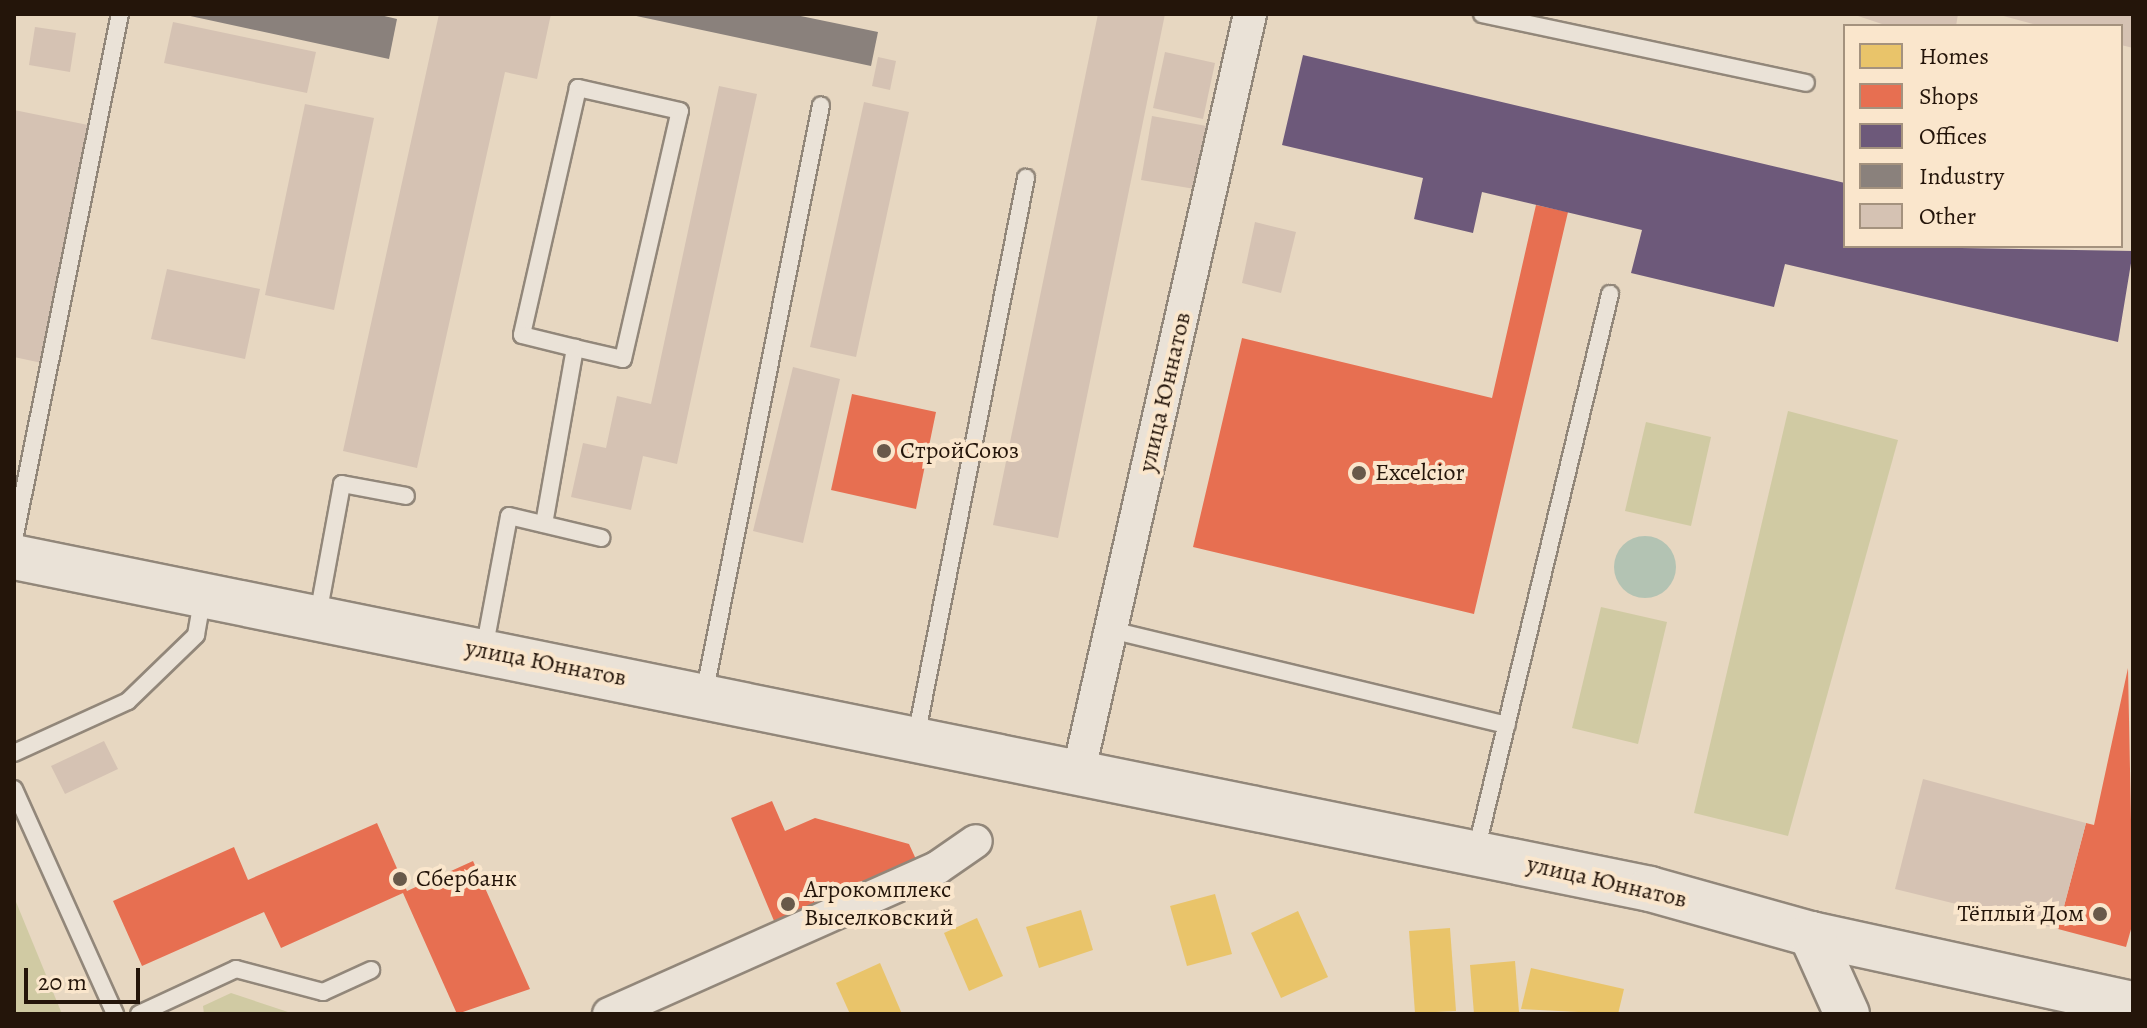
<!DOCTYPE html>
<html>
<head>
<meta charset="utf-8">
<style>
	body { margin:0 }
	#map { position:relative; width:2147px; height:1028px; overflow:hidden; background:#e7d7c1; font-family:Alegreya,serif }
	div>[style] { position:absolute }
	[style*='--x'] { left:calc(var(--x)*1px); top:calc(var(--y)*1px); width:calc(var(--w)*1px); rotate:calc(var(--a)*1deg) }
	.green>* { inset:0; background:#d0caa3 }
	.water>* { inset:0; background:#b3c3b3 }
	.round { border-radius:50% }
	.homes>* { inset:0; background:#e9c46a }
	.shops>* { inset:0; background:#e76f51 }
	.offices>* { inset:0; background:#6d597a }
	.industry>* { inset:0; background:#8a817c }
	.building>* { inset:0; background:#d5c2b3 }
	.roads { filter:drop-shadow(2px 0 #92877a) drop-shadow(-2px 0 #92877a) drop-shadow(0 2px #92877a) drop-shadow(0 -2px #92877a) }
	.lane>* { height:16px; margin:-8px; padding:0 8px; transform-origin:8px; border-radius:8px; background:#eae2d7 }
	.street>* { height:32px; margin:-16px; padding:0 16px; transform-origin:16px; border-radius:16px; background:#eae2d7 }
	.secondary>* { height:44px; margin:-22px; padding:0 22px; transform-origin:22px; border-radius:22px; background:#eae2d7 }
	.dots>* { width:22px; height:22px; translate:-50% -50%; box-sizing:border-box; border:4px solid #fae6cc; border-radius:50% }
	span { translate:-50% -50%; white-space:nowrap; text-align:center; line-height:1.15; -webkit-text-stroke:8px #fae6cc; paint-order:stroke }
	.street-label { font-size:24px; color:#24150a }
	.poi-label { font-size:24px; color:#24150a }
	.left { translate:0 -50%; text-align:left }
	.right { translate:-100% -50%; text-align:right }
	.frame { position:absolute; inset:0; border:16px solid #24150a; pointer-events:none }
	.legend { position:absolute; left:1843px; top:24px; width:280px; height:224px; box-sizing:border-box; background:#fae6cc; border:2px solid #a4927e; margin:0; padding:10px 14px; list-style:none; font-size:24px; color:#24150a }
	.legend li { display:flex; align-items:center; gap:16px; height:40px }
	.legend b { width:40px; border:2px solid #a4927e }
	.scale { position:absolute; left:24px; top:968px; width:116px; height:36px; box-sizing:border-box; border:4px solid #24150a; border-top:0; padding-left:10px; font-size:24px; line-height:28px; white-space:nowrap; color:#24150a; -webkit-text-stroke:6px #fae6cc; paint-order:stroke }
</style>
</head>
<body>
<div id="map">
	<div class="green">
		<div style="clip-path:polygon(1788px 411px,1898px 440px,1788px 836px,1694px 813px)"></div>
		<div style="clip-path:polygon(1646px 422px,1711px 437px,1691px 526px,1625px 511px)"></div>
		<div style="clip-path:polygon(1601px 607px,1667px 622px,1638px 744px,1572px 728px)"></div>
		<div style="clip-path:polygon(14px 897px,62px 1014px,14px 1014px)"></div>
		<div style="clip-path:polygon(231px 993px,294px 1014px,204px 1014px,203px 1006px)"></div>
	</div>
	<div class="water">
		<div class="round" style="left:1614px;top:536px;width:62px;height:62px"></div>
	</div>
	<div class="homes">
		<div style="clip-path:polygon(1215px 894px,1232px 954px,1187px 966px,1170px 906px)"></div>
		<div style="clip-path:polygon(1081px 910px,1093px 950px,1039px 968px,1026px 927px)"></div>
		<div style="clip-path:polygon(1298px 911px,1328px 977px,1281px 998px,1251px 933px)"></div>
		<div style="clip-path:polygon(977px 918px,1003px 976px,969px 991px,944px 933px)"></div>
		<div style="clip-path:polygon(1450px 928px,1456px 1011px,1415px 1013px,1409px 931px)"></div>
		<div style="clip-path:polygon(1515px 961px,1519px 1012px,1474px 1014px,1470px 965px)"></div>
		<div style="clip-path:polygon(880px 963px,902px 1014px,850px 1014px,836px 983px)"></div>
		<div style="clip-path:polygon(1531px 968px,1624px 989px,1618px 1014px,1521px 1009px)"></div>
	</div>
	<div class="shops">
		<div style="clip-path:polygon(1536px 205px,1568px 212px,1474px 614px,1193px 547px,1242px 338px,1492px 398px)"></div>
		<div style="clip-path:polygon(852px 394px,936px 412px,916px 509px,831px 490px)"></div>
		<div style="clip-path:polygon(2128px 668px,2133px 922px,2126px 947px,2058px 929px,2086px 823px,2094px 825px)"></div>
		<div style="clip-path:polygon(772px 801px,785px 831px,815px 818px,909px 844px,920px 868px,777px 928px,731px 818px)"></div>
		<div style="clip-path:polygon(377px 823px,407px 891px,473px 861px,530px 989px,457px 1014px,403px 893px,281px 948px,264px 912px,142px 966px,113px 901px,234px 847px,248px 880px)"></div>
	</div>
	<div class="offices">
		<div style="clip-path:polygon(1303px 55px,1845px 183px,1845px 246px,2133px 251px,2118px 342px,1785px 264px,1774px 307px,1631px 273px,1642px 230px,1482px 192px,1473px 233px,1414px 219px,1423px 178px,1282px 145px)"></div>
	</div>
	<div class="industry">
		<div style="clip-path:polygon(181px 14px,376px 14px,397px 19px,389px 59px)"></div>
		<div style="clip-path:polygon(627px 14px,791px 14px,878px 32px,871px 66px)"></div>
	</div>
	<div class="building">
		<div style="clip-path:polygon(439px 14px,551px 14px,537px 79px,505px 72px,417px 468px,343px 451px)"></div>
		<div style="clip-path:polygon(1098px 14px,1165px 14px,1058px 538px,993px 525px)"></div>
		<div style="clip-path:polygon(1852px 14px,1958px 14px,1956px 26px,1888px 26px)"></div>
		<div style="clip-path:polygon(1996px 14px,2133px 14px,2133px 48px,2121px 45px,2121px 26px,2041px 26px)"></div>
		<div style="clip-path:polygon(173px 22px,316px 52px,307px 93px,164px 63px)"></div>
		<div style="clip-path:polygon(35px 27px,76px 33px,70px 72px,29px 65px)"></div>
		<div style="clip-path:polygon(1165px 52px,1215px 63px,1203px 119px,1153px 108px)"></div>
		<div style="clip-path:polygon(878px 57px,896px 61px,890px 90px,872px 86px)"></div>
		<div style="clip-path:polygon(719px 86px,757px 94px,677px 464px,643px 456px,631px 510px,571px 497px,583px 443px,606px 448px,617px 396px,651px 404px)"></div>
		<div style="clip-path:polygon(864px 102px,909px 112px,856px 357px,810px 347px)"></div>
		<div style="clip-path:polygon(305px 104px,374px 118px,334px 310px,265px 295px)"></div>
		<div style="clip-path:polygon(14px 110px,88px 125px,42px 363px,14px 357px)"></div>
		<div style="clip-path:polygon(1152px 116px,1212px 127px,1201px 190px,1141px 180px)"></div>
		<div style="clip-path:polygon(1255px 222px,1296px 232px,1281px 293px,1242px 283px)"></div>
		<div style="clip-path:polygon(167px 269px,260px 289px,245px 359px,151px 339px)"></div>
		<div style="clip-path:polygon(793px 367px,840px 379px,803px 543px,753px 531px)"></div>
		<div style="clip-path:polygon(104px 741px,118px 769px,65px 794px,51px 766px)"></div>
		<div style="clip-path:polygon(1923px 779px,2086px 823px,2058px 929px,1895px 889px)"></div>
	</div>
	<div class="roads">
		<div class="lane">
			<div style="--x:1482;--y:14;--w:331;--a:12"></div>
			<div style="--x:544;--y:524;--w:179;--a:-80"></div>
			<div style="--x:575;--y:348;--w:49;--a:12.9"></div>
			<div style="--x:623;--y:359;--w:254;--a:-77.1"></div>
			<div style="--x:680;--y:111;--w:105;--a:-167.3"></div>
			<div style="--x:578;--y:88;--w:253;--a:102.8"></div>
			<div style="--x:522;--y:335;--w:55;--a:13.8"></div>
			<div style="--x:14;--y:540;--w:537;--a:-78.61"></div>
			<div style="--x:318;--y:615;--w:133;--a:-79.6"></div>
			<div style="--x:342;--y:484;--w:65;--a:10.6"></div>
			<div style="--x:1111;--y:630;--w:407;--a:13.5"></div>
			<div style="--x:484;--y:650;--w:136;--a:-79.4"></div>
			<div style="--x:509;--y:516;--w:95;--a:13.4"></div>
			<div style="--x:704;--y:695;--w:601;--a:-78.78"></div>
			<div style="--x:916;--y:737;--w:570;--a:-78.87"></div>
			<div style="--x:14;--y:753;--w:125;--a:-24.5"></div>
			<div style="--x:128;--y:701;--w:95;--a:-44.1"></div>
			<div style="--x:196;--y:635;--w:39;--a:-80"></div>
			<div style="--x:14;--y:789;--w:247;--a:65.8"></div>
			<div style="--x:1476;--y:851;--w:573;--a:-76.47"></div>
			<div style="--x:139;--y:1014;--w:107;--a:-24.9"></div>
			<div style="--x:236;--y:969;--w:90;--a:14.8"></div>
			<div style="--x:323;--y:992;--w:53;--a:-24.6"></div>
		</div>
		<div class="street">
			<div style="--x:1079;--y:770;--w:775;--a:-77.25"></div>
			<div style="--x:609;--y:1014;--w:359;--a:-24"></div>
			<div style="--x:937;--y:868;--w:47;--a:-34.7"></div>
		</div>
		<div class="secondary">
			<div style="--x:14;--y:557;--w:1669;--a:11.47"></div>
			<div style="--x:1650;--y:889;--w:167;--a:15.6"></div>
			<div style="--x:1811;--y:934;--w:330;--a:12.3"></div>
			<div style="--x:1811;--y:934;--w:88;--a:65.8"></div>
		</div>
	</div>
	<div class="dots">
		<div style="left:884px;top:451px;background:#68594a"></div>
		<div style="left:1359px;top:473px;background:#68594a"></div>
		<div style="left:400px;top:879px;background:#68594a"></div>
		<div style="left:788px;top:904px;background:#68594a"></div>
		<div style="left:2100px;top:914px;background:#68594a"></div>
	</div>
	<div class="street-label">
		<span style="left:1165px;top:392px;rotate:-77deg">улица Юннатов</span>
		<span style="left:546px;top:663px;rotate:11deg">улица Юннатов</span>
		<span style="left:1607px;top:882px;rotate:13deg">улица Юннатов</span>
	</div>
	<div class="poi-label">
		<span class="left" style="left:900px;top:451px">СтройСоюз</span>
		<span class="left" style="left:1375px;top:473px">Excelcior</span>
		<span class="left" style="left:416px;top:879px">Сбербанк</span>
		<span class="left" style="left:804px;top:904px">Агрокомплекс<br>Выселковский</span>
		<span class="right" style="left:2084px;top:914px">Тёплый Дом</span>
	</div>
	<div class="frame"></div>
	<ul class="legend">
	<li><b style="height:22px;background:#e9c46a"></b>Homes</li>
	<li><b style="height:22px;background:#e76f51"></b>Shops</li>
	<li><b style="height:22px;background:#6d597a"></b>Offices</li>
	<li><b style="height:22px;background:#8a817c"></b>Industry</li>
	<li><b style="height:22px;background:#d5c2b3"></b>Other</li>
	</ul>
	<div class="scale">20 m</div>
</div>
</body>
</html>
